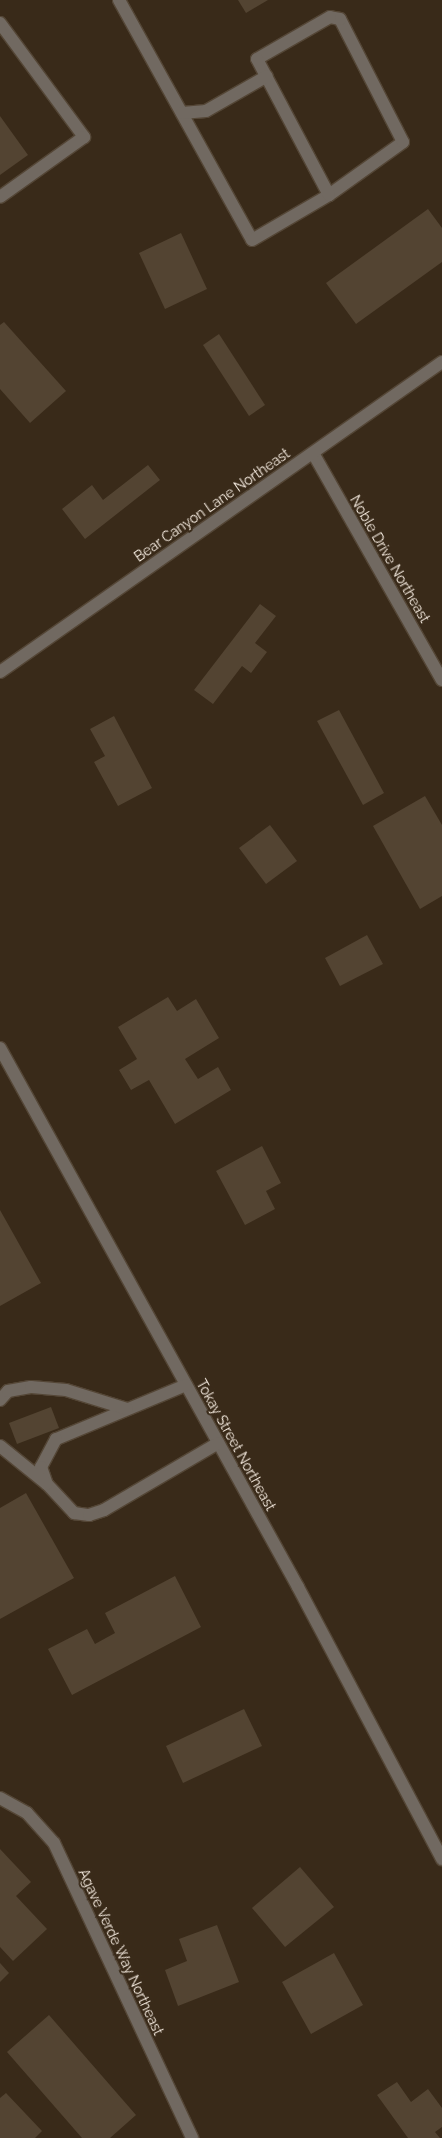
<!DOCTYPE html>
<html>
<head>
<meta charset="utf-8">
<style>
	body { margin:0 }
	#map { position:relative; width:442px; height:2138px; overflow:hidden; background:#392a19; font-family:Raleway,sans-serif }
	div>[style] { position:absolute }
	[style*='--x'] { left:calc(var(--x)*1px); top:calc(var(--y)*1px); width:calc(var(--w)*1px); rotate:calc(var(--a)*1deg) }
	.building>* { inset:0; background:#534432 }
	.roads { filter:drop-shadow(1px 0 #544636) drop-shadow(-1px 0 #544636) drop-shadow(0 1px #544636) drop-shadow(0 -1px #544636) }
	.minor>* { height:12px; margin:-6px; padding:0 6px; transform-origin:6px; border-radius:6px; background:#716961 }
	span { translate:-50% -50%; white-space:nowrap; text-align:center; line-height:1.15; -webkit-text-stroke:4px #392a19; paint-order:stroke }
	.street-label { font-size:14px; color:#faf0e5 }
</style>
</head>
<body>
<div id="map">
	<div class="building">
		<div style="clip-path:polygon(238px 0,268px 0,246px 13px)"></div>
		<div style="clip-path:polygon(0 116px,28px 155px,0 175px)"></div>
		<div style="clip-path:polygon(428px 209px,442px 228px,442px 262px,356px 324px,326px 283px)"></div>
		<div style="clip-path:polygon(181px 233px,207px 289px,165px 309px,139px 253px)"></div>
		<div style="clip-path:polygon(4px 322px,66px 391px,30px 423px,0 389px,0 325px)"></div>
		<div style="clip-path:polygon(219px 334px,265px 405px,249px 416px,203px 345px)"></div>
		<div style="clip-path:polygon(148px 465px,160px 480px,85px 539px,62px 509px,92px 485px,103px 500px)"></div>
		<div style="clip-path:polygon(260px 604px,276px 616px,255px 643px,267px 652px,251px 673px,242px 666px,213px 704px,194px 690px)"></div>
		<div style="clip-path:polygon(339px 710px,384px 793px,363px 805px,317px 721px)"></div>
		<div style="clip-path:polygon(114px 716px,152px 788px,118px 806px,94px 762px,105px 756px,90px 729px)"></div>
		<div style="clip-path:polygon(425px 796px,442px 825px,442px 896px,420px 909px,373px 826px)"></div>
		<div style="clip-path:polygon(270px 825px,297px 861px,266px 884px,239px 848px)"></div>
		<div style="clip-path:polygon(367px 935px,383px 964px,340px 986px,325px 958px)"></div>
		<div style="clip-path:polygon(168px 997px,177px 1011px,196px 999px,219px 1038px,185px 1059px,198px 1079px,218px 1067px,231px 1090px,175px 1124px,149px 1080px,131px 1090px,119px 1070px,137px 1059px,118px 1027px)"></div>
		<div style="clip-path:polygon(262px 1146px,281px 1183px,266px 1191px,275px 1209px,245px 1225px,216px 1171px)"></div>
		<div style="clip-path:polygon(0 1210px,41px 1283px,0 1306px)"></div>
		<div style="clip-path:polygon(51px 1407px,59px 1428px,17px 1444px,9px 1423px)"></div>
		<div style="clip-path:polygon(26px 1493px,74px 1578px,0 1619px,0 1508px)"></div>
		<div style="clip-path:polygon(175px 1576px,201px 1627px,72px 1695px,48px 1649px,87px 1629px,95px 1644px,115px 1633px,105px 1613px)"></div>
		<div style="clip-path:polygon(244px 1709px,262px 1746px,183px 1783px,166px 1746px)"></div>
		<div style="clip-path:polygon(0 1849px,31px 1882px,16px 1896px,47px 1929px,13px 1961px,0 1947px)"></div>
		<div style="clip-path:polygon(300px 1867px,334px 1907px,285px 1947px,252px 1908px)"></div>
		<div style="clip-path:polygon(217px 1925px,239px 1982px,178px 2006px,165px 1970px,187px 1961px,179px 1939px)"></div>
		<div style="clip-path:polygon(334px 1953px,363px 2005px,311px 2034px,282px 1982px)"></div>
		<div style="clip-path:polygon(0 1963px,9px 1973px,0 1982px)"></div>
		<div style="clip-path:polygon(49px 2015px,136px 2115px,110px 2138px,82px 2138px,7px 2052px)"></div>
		<div style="clip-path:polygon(397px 2082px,411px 2102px,428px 2089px,442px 2108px,442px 2127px,435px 2132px,440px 2138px,408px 2138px,377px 2095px)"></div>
		<div style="clip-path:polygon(6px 2093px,42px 2131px,35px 2138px,0 2138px,0 2098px)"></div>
	</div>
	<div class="roads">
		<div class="minor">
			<div style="--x:119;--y:0;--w:274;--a:61"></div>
			<div style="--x:252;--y:240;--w:89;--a:-30.3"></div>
			<div style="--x:329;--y:195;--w:91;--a:-35.6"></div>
			<div style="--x:403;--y:142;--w:138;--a:-117.1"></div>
			<div style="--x:340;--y:19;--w:10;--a:-169"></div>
			<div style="--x:330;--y:17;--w:84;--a:150.1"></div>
			<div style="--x:257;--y:59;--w:154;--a:62.1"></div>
			<div style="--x:0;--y:23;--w:142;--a:53.6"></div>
			<div style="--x:84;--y:137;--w:103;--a:144.5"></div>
			<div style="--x:182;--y:113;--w:24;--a:-5"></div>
			<div style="--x:206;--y:111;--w:70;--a:-29.8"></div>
			<div style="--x:313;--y:453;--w:261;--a:60.4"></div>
			<div style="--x:0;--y:672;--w:540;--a:-35.04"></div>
			<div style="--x:0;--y:1048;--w:616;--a:61.06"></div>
			<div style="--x:298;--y:1587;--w:308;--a:62.1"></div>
			<div style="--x:186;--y:1385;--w:141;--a:157.4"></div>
			<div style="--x:56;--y:1439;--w:32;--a:118"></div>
			<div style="--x:41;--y:1467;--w:18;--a:71"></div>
			<div style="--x:47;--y:1484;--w:40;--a:47"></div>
			<div style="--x:74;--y:1513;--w:15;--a:8"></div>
			<div style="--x:89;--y:1515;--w:16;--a:-18"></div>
			<div style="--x:104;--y:1510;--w:132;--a:-30.4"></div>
			<div style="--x:0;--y:1400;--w:12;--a:-48"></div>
			<div style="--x:8;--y:1391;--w:23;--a:-10"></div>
			<div style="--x:31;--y:1387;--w:35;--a:5"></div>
			<div style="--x:66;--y:1390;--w:64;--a:17.3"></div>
			<div style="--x:0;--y:1446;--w:60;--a:39"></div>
			<div style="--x:0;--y:1798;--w:31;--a:29"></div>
			<div style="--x:27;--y:1813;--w:40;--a:48"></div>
			<div style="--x:54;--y:1843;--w:326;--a:64.9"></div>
		</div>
	</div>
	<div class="street-label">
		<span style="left:212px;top:505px;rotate:-35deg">Bear Canyon Lane Northeast</span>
		<span style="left:390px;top:559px;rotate:60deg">Noble Drive Northeast</span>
		<span style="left:236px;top:1445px;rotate:61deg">Tokay Street Northeast</span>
		<span style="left:121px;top:1952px;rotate:65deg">Agave Verde Way Northeast</span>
	</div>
</div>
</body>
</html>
